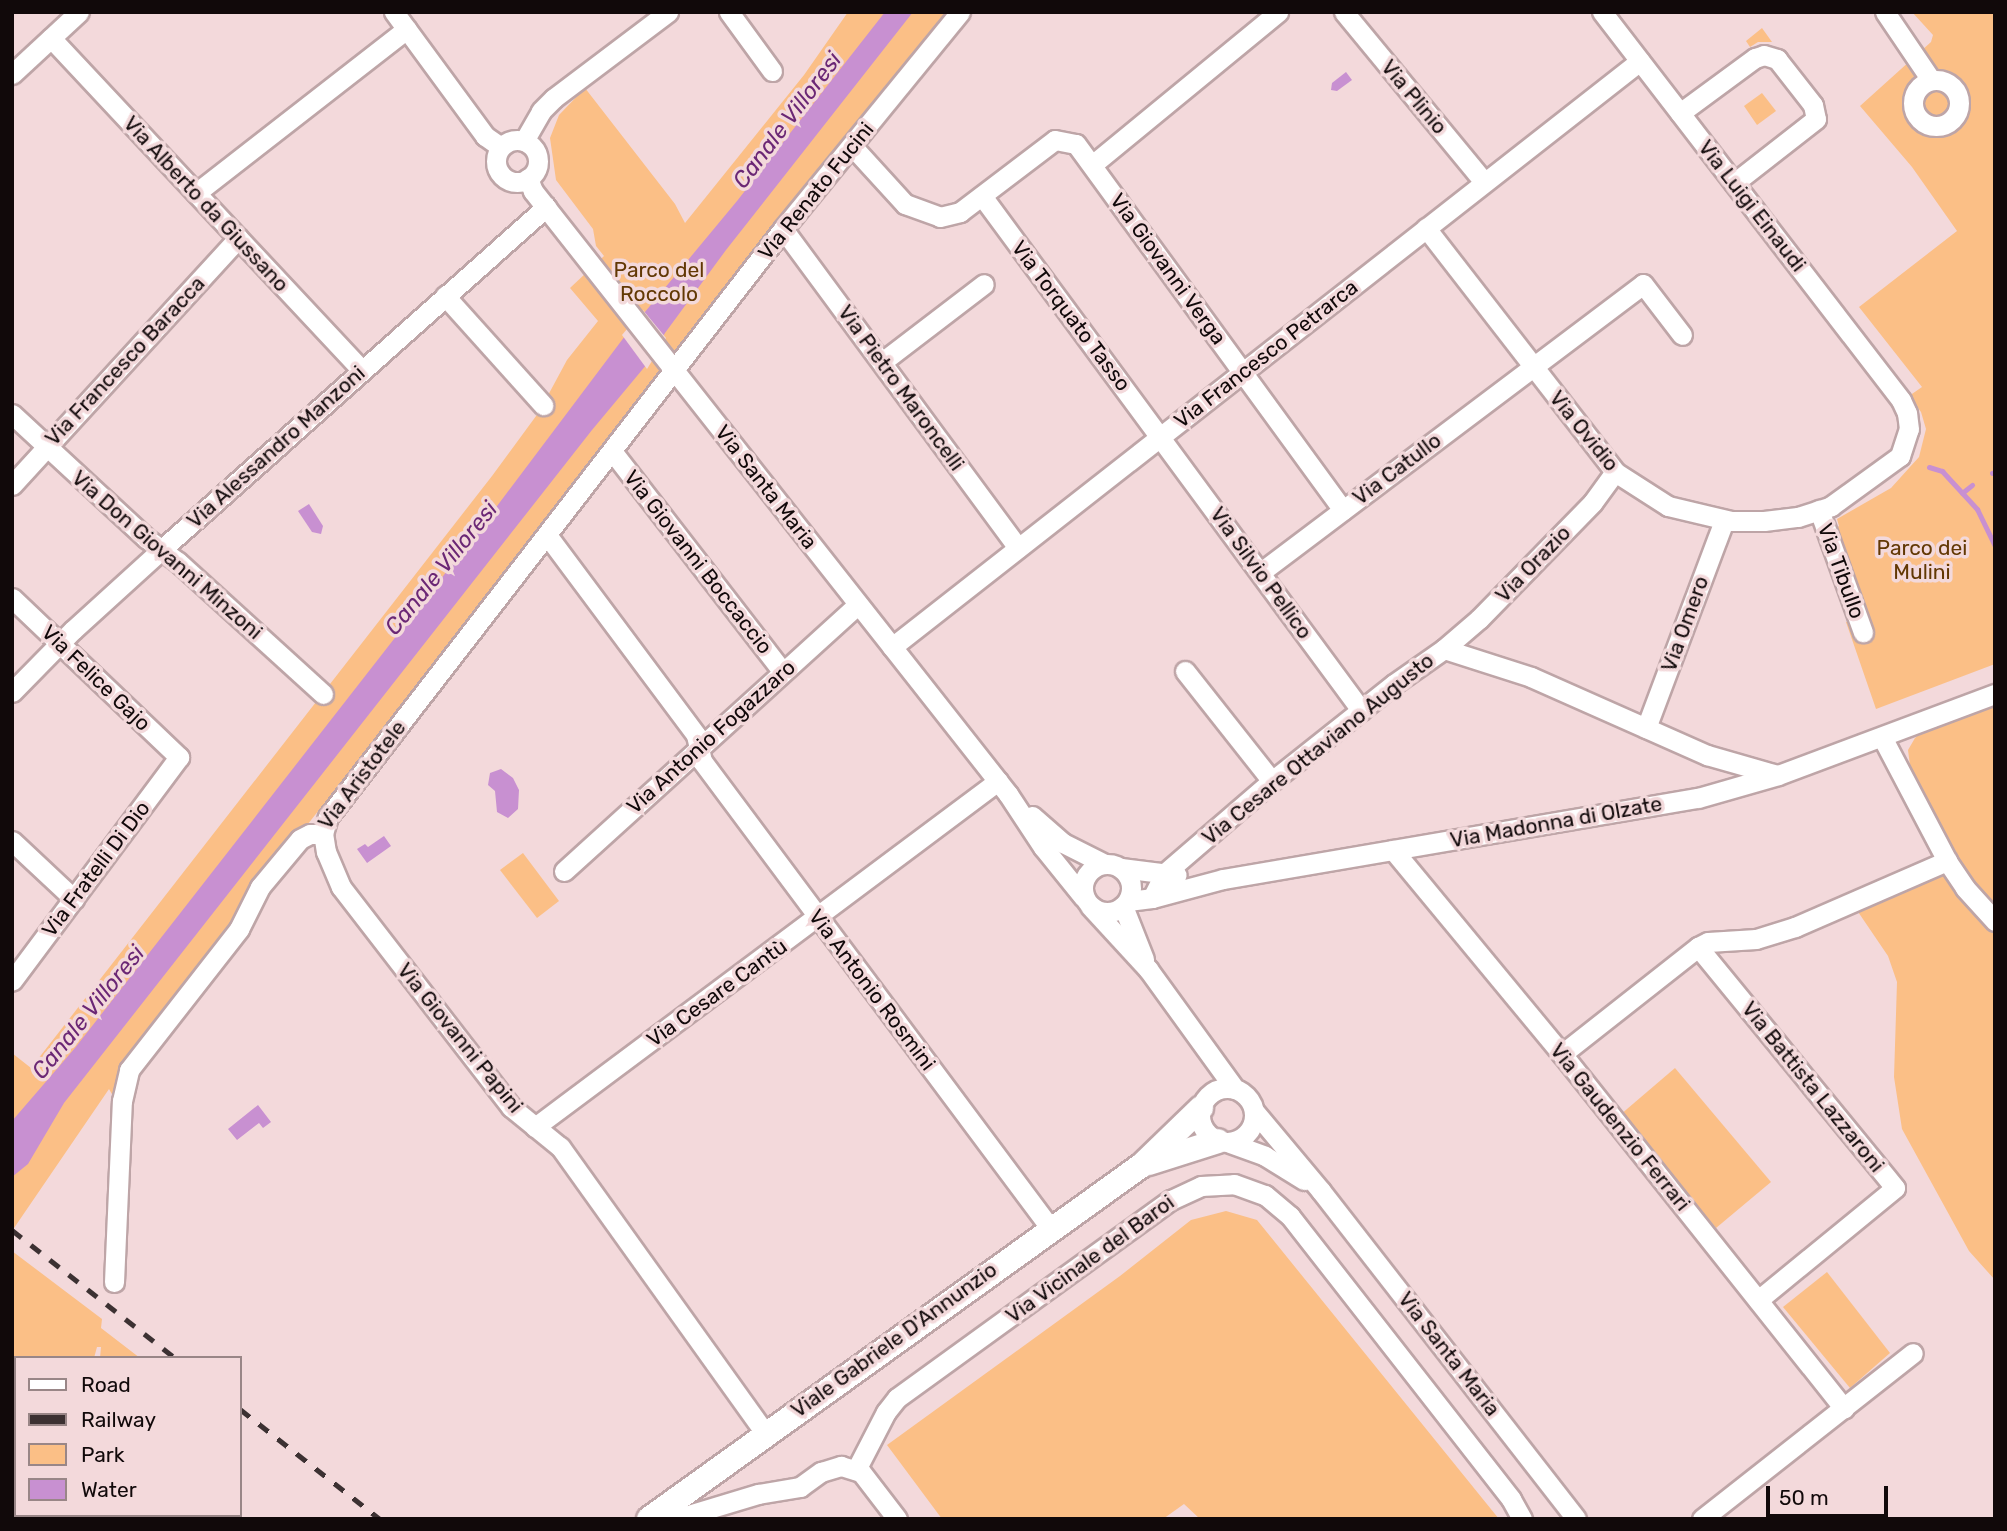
<!DOCTYPE html>
<html>
<head>
<meta charset="utf-8">
<style>
	body { margin:0 }
	#map { position:relative; width:2007px; height:1531px; overflow:hidden; background:#f3d9db; font-family:Rubik,sans-serif }
	div>[style] { position:absolute }
	[style*='--x'] { left:calc(var(--x)*1px); top:calc(var(--y)*1px); width:calc(var(--w)*1px); rotate:calc(var(--a)*1deg) }
	.green>* { inset:0; background:#fbbf86 }
	.water>* { inset:0; background:#c890d1 }
	.pier>* { inset:0; background:#f3d9db }
	.stream>* { height:5px; margin:-2.5px; padding:0 2.5px; transform-origin:2.5px; border-radius:2.5px; background:#c890d1 }
	.roads { filter:drop-shadow(2px 0 #bea5a7) drop-shadow(-2px 0 #bea5a7) drop-shadow(0 2px #bea5a7) drop-shadow(0 -2px #bea5a7) }
	.minor>* { height:19px; margin:-9.5px; padding:0 9.5px; transform-origin:9.5px; border-radius:9.5px; background:#fff }
	.minor>.ring { margin:-9.5px; padding:0; box-sizing:content-box; background:none; border:19px solid #fff; border-radius:50% }
	.major>* { height:24px; margin:-12px; padding:0 12px; transform-origin:12px; border-radius:12px; background:#fff }
	.rail>* { height:5px; margin-top:-2.5px; transform-origin:0; background:repeating-linear-gradient(90deg,#3c3132 0 12px,transparent 0 24px) }
	span { translate:-50% -50%; white-space:nowrap; text-align:center; line-height:1.15; -webkit-text-stroke:7px #f3d9db; paint-order:stroke }
	.street-label { font-size:21px; color:#11090a }
	.park-label { font-size:21px; color:#623804 }
	.water-label { font-size:23px; color:#6b2775; font-style:italic }
	.frame { position:absolute; inset:0; border:14px solid #11090a; pointer-events:none }
	.legend { position:absolute; left:14px; top:1356px; width:228px; height:161px; box-sizing:border-box; background:#f3d9db; border:2px solid #998687; margin:0; padding:9px 12px; list-style:none; font-size:21px; color:#11090a }
	.legend li { display:flex; align-items:center; gap:14px; height:35px }
	.legend b { width:35px; border:2px solid #998687 }
	.scale { position:absolute; left:1766px; top:1486px; width:122px; height:32px; box-sizing:border-box; border:4px solid #11090a; border-top:0; padding-left:9px; font-size:21px; line-height:24px; white-space:nowrap; color:#11090a; -webkit-text-stroke:5px #f3d9db; paint-order:stroke }
</style>
</head>
<body>
<div id="map">
	<div class="green">
		<div style="clip-path:polygon(848px 12px,952px 12px,273px 868px,117px 1103px,109px 1089px,12px 1231px,12px 1053px,31px 1068px,492px 476px,539px 412px,567px 360px,598px 321px,570px 288px,604px 256px,596px 246px,593px 229px,556px 180px,550px 138px,559px 115px,585px 88px,675px 204px,685px 223px,804px 75px)"></div>
		<div style="clip-path:polygon(1912px 12px,1995px 12px,1995px 664px,1876px 709px,1846px 622px,1865px 618px,1835px 529px,1839px 526px,1837px 519px,1891px 488px,1919px 457px,1926px 429px,1921px 412px,1909px 396px,1922px 387px,1859px 307px,1957px 231px,1912px 167px,1860px 106px,1931px 42px,1933px 35px)"></div>
		<div style="clip-path:polygon(1762px 28px,1772px 42px,1758px 42px,1750px 47px,1746px 41px)"></div>
		<div style="clip-path:polygon(1762px 93px,1776px 111px,1757px 125px,1744px 106px)"></div>
		<div style="clip-path:polygon(1995px 700px,1995px 1280px,1969px 1251px,1902px 1129px,1894px 1077px,1897px 982px,1888px 956px,1850px 900px,1950px 851px,1911px 773px,1908px 750px,1915px 738px,1930px 725px)"></div>
		<div style="clip-path:polygon(523px 853px,559px 901px,537px 918px,500px 870px)"></div>
		<div style="clip-path:polygon(1675px 1068px,1771px 1182px,1716px 1228px,1620px 1115px)"></div>
		<div style="clip-path:polygon(1226px 1211px,1257px 1220px,1499px 1519px,1200px 1519px,1184px 1504px,1163px 1519px,942px 1519px,887px 1445px,1120px 1276px,1191px 1220px)"></div>
		<div style="clip-path:polygon(12px 1251px,102px 1319px,101px 1328px,140px 1358px,100px 1358px,101px 1347px,97px 1347px,94px 1358px,16px 1358px,16px 1483px,12px 1480px)"></div>
		<div style="clip-path:polygon(1827px 1272px,1890px 1353px,1850px 1388px,1783px 1307px)"></div>
	</div>
	<div class="water">
		<div style="clip-path:polygon(885px 12px,913px 12px,726px 250px,665px 333px,647px 364px,592px 430px,64px 1103px,28px 1164px,12px 1177px,12px 1121px,75px 1048px,479px 530px,625px 336px,737px 201px)"></div>
		<div style="clip-path:polygon(1346px 72px,1352px 80px,1337px 91px,1331px 90px,1332px 83px)"></div>
		<div style="clip-path:polygon(309px 504px,323px 526px,321px 534px,312px 532px,298px 511px)"></div>
		<div style="clip-path:polygon(501px 769px,513px 778px,519px 790px,518px 809px,508px 818px,497px 812px,495px 791px,488px 785px,490px 773px)"></div>
		<div style="clip-path:polygon(384px 836px,391px 846px,367px 863px,357px 849px,365px 844px,368px 847px)"></div>
		<div style="clip-path:polygon(258px 1105px,271px 1122px,263px 1128px,259px 1123px,237px 1140px,228px 1129px)"></div>
	</div>
	<div class="pier">
		<div style="clip-path:polygon(643px 310px,666px 338px,647px 369px,622px 335px)"></div>
	</div>
	<div class="stream">
		<div style="--x:1929;--y:467;--w:14;--a:17"></div>
		<div style="--x:1942;--y:471;--w:52;--a:47.4"></div>
		<div style="--x:1977;--y:509;--w:41;--a:64.1"></div>
		<div style="--x:1992;--y:473;--w:3;--a:-18"></div>
		<div style="--x:1962;--y:493;--w:13;--a:-39"></div>
	</div>
	<div class="roads">
		<div class="minor">
			<div style="--x:394;--y:12;--w:154;--a:53.7"></div>
			<div style="--x:485;--y:136;--w:19;--a:35"></div>
			<div style="--x:729;--y:12;--w:73;--a:53.9"></div>
			<div style="--x:1344;--y:12;--w:220;--a:50.5"></div>
			<div style="--x:1885;--y:12;--w:82;--a:55.9"></div>
			<div style="--x:51;--y:38;--w:455;--a:46.9"></div>
			<div style="--x:12;--y:74;--w:91;--a:-42.8"></div>
			<div class="ring" style="left:1913px;top:80px;width:27px;height:27px"></div>
			<div style="--x:1680;--y:113;--w:93;--a:-36.3"></div>
			<div style="--x:1755;--y:58;--w:9;--a:-18"></div>
			<div style="--x:1764;--y:55;--w:14;--a:17"></div>
			<div style="--x:1777;--y:59;--w:58;--a:52"></div>
			<div style="--x:1813;--y:105;--w:14;--a:78"></div>
			<div style="--x:1816;--y:119;--w:104;--a:142"></div>
			<div class="ring" style="left:496px;top:140px;width:23px;height:23px"></div>
			<div style="--x:524;--y:141;--w:34;--a:-60"></div>
			<div style="--x:541;--y:111;--w:18;--a:-45"></div>
			<div style="--x:554;--y:98;--w:143;--a:-37"></div>
			<div style="--x:852;--y:146;--w:79;--a:47.6"></div>
			<div style="--x:905;--y:204;--w:37;--a:20"></div>
			<div style="--x:940;--y:217;--w:21;--a:-14"></div>
			<div style="--x:960;--y:212;--w:119;--a:-37.2"></div>
			<div style="--x:1055;--y:140;--w:21;--a:11"></div>
			<div style="--x:1076;--y:144;--w:453;--a:53.9"></div>
			<div style="--x:1092;--y:165;--w:241;--a:-39.4"></div>
			<div style="--x:528;--y:178;--w:14;--a:69"></div>
			<div style="--x:533;--y:191;--w:768;--a:51.77"></div>
			<div style="--x:1008;--y:794;--w:64;--a:56.6"></div>
			<div style="--x:1043;--y:847;--w:65;--a:51.2"></div>
			<div style="--x:196;--y:193;--w:267;--a:-37.9"></div>
			<div style="--x:982;--y:196;--w:639;--a:53.6"></div>
			<div style="--x:1426;--y:228;--w:309;--a:52.2"></div>
			<div style="--x:1615;--y:472;--w:63;--a:32.7"></div>
			<div style="--x:1668;--y:506;--w:65;--a:13.4"></div>
			<div style="--x:1731;--y:521;--w:33;--a:0"></div>
			<div style="--x:1764;--y:521;--w:34;--a:-7"></div>
			<div style="--x:1798;--y:517;--w:35;--a:-18"></div>
			<div style="--x:1831;--y:506;--w:85;--a:-35.9"></div>
			<div style="--x:1900;--y:456;--w:28;--a:-72"></div>
			<div style="--x:1909;--y:429;--w:16;--a:-97"></div>
			<div style="--x:1907;--y:413;--w:14;--a:-115"></div>
			<div style="--x:1901;--y:400;--w:490;--a:-127.6"></div>
			<div style="--x:783;--y:229;--w:396;--a:53.6"></div>
			<div style="--x:445;--y:296;--w:147;--a:48"></div>
			<div style="--x:882;--y:362;--w:128;--a:-37.4"></div>
			<div style="--x:12;--y:414;--w:183;--a:42.8"></div>
			<div style="--x:146;--y:538;--w:40;--a:37"></div>
			<div style="--x:178;--y:562;--w:196;--a:42.3"></div>
			<div style="--x:612;--y:451;--w:279;--a:52.3"></div>
			<div style="--x:12;--y:485;--w:335;--a:-47.5"></div>
			<div style="--x:1819;--y:510;--w:130;--a:70.2"></div>
			<div style="--x:547;--y:535;--w:249;--a:53.3"></div>
			<div style="--x:696;--y:735;--w:27;--a:77"></div>
			<div style="--x:702;--y:761;--w:584;--a:53.29"></div>
			<div style="--x:1261;--y:572;--w:478;--a:-37"></div>
			<div style="--x:1643;--y:284;--w:64;--a:52.6"></div>
			<div style="--x:12;--y:598;--w:231;--a:43.6"></div>
			<div style="--x:179;--y:757;--w:279;--a:126.7"></div>
			<div style="--x:892;--y:647;--w:950;--a:-38.08"></div>
			<div style="--x:1444;--y:649;--w:46;--a:-40.6"></div>
			<div style="--x:1479;--y:619;--w:163;--a:-45.7"></div>
			<div style="--x:1593;--y:502;--w:37;--a:-54"></div>
			<div style="--x:1185;--y:671;--w:140;--a:51.7"></div>
			<div style="--x:12;--y:692;--w:87;--a:-45.5"></div>
			<div style="--x:73;--y:630;--w:119;--a:-42.3"></div>
			<div style="--x:161;--y:550;--w:516;--a:-41.7"></div>
			<div style="--x:1646;--y:728;--w:222;--a:-69.4"></div>
			<div style="--x:1882;--y:737;--w:140;--a:62.3"></div>
			<div style="--x:1947;--y:861;--w:32;--a:56"></div>
			<div style="--x:1965;--y:888;--w:45;--a:47.7"></div>
			<div style="--x:1032;--y:816;--w:41;--a:41.1"></div>
			<div style="--x:1063;--y:843;--w:45;--a:26.6"></div>
			<div style="--x:12;--y:841;--w:85;--a:43.1"></div>
			<div style="--x:1393;--y:850;--w:265;--a:50.4"></div>
			<div style="--x:1562;--y:1054;--w:453;--a:51.5"></div>
			<div class="ring" style="left:1083px;top:864px;width:29px;height:29px"></div>
			<div style="--x:1121;--y:868;--w:56;--a:7.1"></div>
			<div style="--x:564;--y:871;--w:397;--a:-42.2"></div>
			<div style="--x:1152;--y:898;--w:28;--a:-63"></div>
			<div style="--x:1165;--y:873;--w:141;--a:-40.7"></div>
			<div style="--x:1272;--y:781;--w:156;--a:-38.5"></div>
			<div style="--x:1394;--y:684;--w:61;--a:-35"></div>
			<div style="--x:1444;--y:649;--w:91;--a:17.8"></div>
			<div style="--x:1531;--y:677;--w:193;--a:23.9"></div>
			<div style="--x:1707;--y:755;--w:73;--a:15.9"></div>
			<div style="--x:1128;--y:901;--w:24;--a:-7"></div>
			<div style="--x:1152;--y:898;--w:73;--a:-15"></div>
			<div style="--x:1223;--y:879;--w:482;--a:-9.7"></div>
			<div style="--x:1698;--y:798;--w:83;--a:-16"></div>
			<div style="--x:1778;--y:775;--w:232;--a:-20.5"></div>
			<div style="--x:1090;--y:906;--w:86;--a:47.4"></div>
			<div style="--x:1148;--y:969;--w:148;--a:54.1"></div>
			<div style="--x:1123;--y:906;--w:57;--a:68.4"></div>
			<div style="--x:1698;--y:947;--w:311;--a:50.7"></div>
			<div style="--x:1895;--y:1188;--w:177;--a:140.7"></div>
			<div style="--x:1562;--y:1054;--w:173;--a:-38.2"></div>
			<div style="--x:1698;--y:947;--w:11;--a:-27"></div>
			<div style="--x:1708;--y:942;--w:48;--a:-3.6"></div>
			<div style="--x:1756;--y:939;--w:41;--a:-17.1"></div>
			<div style="--x:1795;--y:927;--w:166;--a:-23.5"></div>
			<div class="ring" style="left:1200px;top:1088px;width:35px;height:35px"></div>
			<div style="--x:1255;--y:1112;--w:103;--a:50.1"></div>
			<div style="--x:1321;--y:1191;--w:415;--a:52.1"></div>
			<div style="--x:535;--y:1127;--w:578;--a:-36.77"></div>
			<div style="--x:1230;--y:1143;--w:37;--a:20"></div>
			<div style="--x:1265;--y:1156;--w:46;--a:31.6"></div>
			<div style="--x:114;--y:1282;--w:181;--a:-87.5"></div>
			<div style="--x:122;--y:1101;--w:32;--a:-77"></div>
			<div style="--x:129;--y:1070;--w:179;--a:-52"></div>
			<div style="--x:239;--y:929;--w:47;--a:-63.4"></div>
			<div style="--x:260;--y:887;--w:62;--a:-50.2"></div>
			<div style="--x:300;--y:839;--w:11;--a:-27"></div>
			<div style="--x:310;--y:834;--w:13;--a:0"></div>
			<div style="--x:765;--y:1433;--w:352;--a:-125.6"></div>
			<div style="--x:560;--y:1147;--w:63;--a:-140.8"></div>
			<div style="--x:511;--y:1107;--w:278;--a:-127.7"></div>
			<div style="--x:341;--y:887;--w:38;--a:-113"></div>
			<div style="--x:326;--y:852;--w:18;--a:-99"></div>
			<div style="--x:323;--y:834;--w:18;--a:-74"></div>
			<div style="--x:328;--y:817;--w:743;--a:-52.27"></div>
			<div style="--x:783;--y:229;--w:280;--a:-50.8"></div>
			<div style="--x:856;--y:1470;--w:65;--a:-62.7"></div>
			<div style="--x:886;--y:1412;--w:18;--a:-52"></div>
			<div style="--x:897;--y:1398;--w:338;--a:-35.9"></div>
			<div style="--x:1171;--y:1200;--w:33;--a:-25"></div>
			<div style="--x:1201;--y:1186;--w:33;--a:-3"></div>
			<div style="--x:1234;--y:1184;--w:33;--a:20"></div>
			<div style="--x:1265;--y:1195;--w:33;--a:40"></div>
			<div style="--x:1290;--y:1216;--w:359;--a:52"></div>
			<div style="--x:1511;--y:1499;--w:23;--a:61"></div>
			<div style="--x:60;--y:1519;--w:4;--a:-76"></div>
			<div style="--x:675;--y:1519;--w:87;--a:-16.8"></div>
			<div style="--x:758;--y:1494;--w:43;--a:-9.5"></div>
			<div style="--x:800;--y:1487;--w:26;--a:-36"></div>
			<div style="--x:821;--y:1472;--w:21;--a:-17"></div>
			<div style="--x:841;--y:1466;--w:21;--a:17"></div>
			<div style="--x:861;--y:1472;--w:59;--a:52.5"></div>
			<div style="--x:1702;--y:1519;--w:268;--a:-38.2"></div>
		</div>
		<div class="major">
			<div style="--x:1149;--y:1163;--w:72;--a:-17.7"></div>
			<div style="--x:649;--y:1519;--w:607;--a:-35.68"></div>
			<div style="--x:1142;--y:1165;--w:82;--a:-44"></div>
		</div>
	</div>
	<div class="rail">
		<div style="--x:12;--y:1230;--w:207;--a:38.1"></div>
		<div style="--x:240;--y:1409;--w:178;--a:38.2"></div>
	</div>
	<div class="street-label">
		<span style="left:1414px;top:97px;rotate:50deg">Via Plinio</span>
		<span style="left:816px;top:191px;rotate:-51deg">Via Renato Fucini</span>
		<span style="left:206px;top:204px;rotate:47deg">Via Alberto da Giussano</span>
		<span style="left:1752px;top:206px;rotate:52deg">Via Luigi Einaudi</span>
		<span style="left:1168px;top:269px;rotate:54deg">Via Giovanni Verga</span>
		<span style="left:1071px;top:316px;rotate:53deg">Via Torquato Tasso</span>
		<span style="left:1266px;top:354px;rotate:-38deg">Via Francesco Petrarca</span>
		<span style="left:125px;top:361px;rotate:-47deg">Via Francesco Baracca</span>
		<span style="left:901px;top:388px;rotate:54deg">Via Pietro Maroncelli</span>
		<span style="left:1584px;top:431px;rotate:51deg">Via Ovidio</span>
		<span style="left:276px;top:447px;rotate:-42deg">Via Alessandro Manzoni</span>
		<span style="left:1397px;top:469px;rotate:-37deg">Via Catullo</span>
		<span style="left:766px;top:487px;rotate:52deg">Via Santa Maria</span>
		<span style="left:167px;top:555px;rotate:41deg">Via Don Giovanni Minzoni</span>
		<span style="left:698px;top:562px;rotate:52deg">Via Giovanni Boccaccio</span>
		<span style="left:1533px;top:564px;rotate:-46deg">Via Orazio</span>
		<span style="left:1841px;top:571px;rotate:70deg">Via Tibullo</span>
		<span style="left:1261px;top:573px;rotate:54deg">Via Silvio Pellico</span>
		<span style="left:1685px;top:624px;rotate:-70deg">Via Omero</span>
		<span style="left:96px;top:678px;rotate:44deg">Via Felice Gajo</span>
		<span style="left:711px;top:737px;rotate:-42deg">Via Antonio Fogazzaro</span>
		<span style="left:1318px;top:749px;rotate:-39deg">Via Cesare Ottaviano Augusto</span>
		<span style="left:362px;top:775px;rotate:-53deg">Via Aristotele</span>
		<span style="left:1556px;top:822px;rotate:-10deg">Via Madonna di Olzate</span>
		<span style="left:96px;top:869px;rotate:-53deg">Via Fratelli Di Dio</span>
		<span style="left:872px;top:990px;rotate:53deg">Via Antonio Rosmini</span>
		<span style="left:717px;top:993px;rotate:-36deg">Via Cesare Cantù</span>
		<span style="left:460px;top:1038px;rotate:51deg">Via Giovanni Papini</span>
		<span style="left:1813px;top:1087px;rotate:51deg">Via Battista Lazzaroni</span>
		<span style="left:1620px;top:1127px;rotate:51deg">Via Gaudenzio Ferrari</span>
		<span style="left:1090px;top:1259px;rotate:-36deg">Via Vicinale del Baroi</span>
		<span style="left:894px;top:1340px;rotate:-36deg">Viale Gabriele D'Annunzio</span>
		<span style="left:1449px;top:1354px;rotate:52deg">Via Santa Maria</span>
	</div>
	<div class="park-label">
		<span style="left:659px;top:282px">Parco del<br>Roccolo</span>
		<span style="left:1922px;top:560px">Parco dei<br>Mulini</span>
	</div>
	<div class="water-label">
		<span style="left:787px;top:120px;rotate:-53deg">Canale Villoresi</span>
		<span style="left:441px;top:568px;rotate:-51deg">Canale Villoresi</span>
		<span style="left:88px;top:1012px;rotate:-51deg">Canale Villoresi</span>
	</div>
	<div class="frame"></div>
	<ul class="legend">
	<li><b style="height:9px;background:#fff"></b>Road</li>
	<li><b style="height:9px;background:#3c3132"></b>Railway</li>
	<li><b style="height:19px;background:#fbbf86"></b>Park</li>
	<li><b style="height:19px;background:#c890d1"></b>Water</li>
	</ul>
	<div class="scale">50 m</div>
</div>
</body>
</html>
